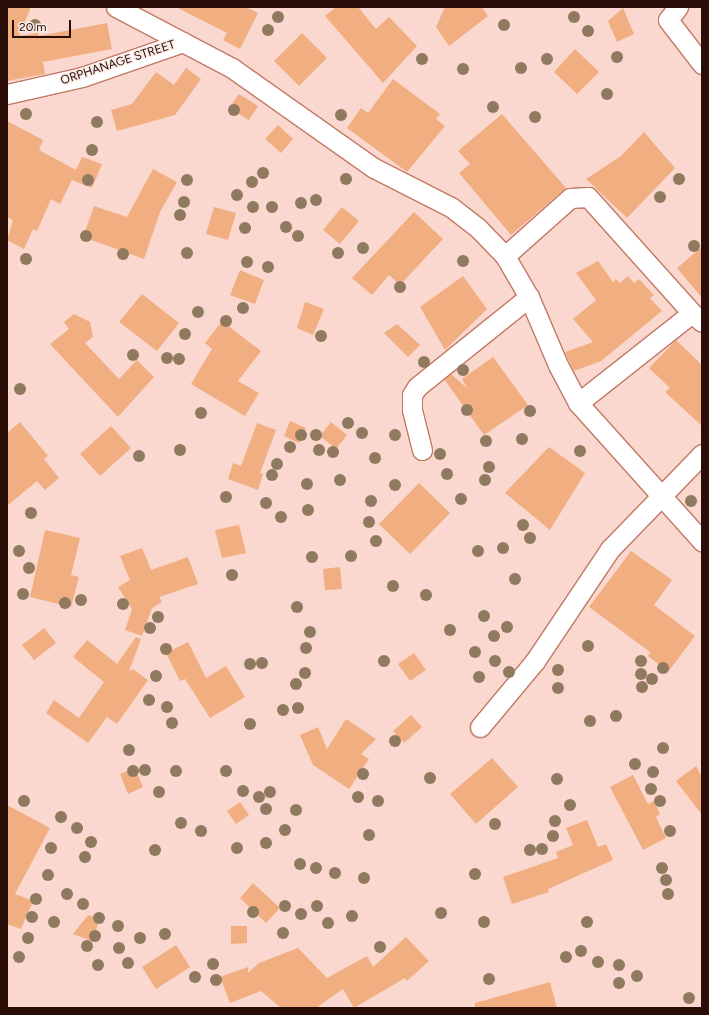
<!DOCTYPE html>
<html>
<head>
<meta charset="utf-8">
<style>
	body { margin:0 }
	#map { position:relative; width:709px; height:1015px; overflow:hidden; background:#fad8d0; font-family:Figtree,sans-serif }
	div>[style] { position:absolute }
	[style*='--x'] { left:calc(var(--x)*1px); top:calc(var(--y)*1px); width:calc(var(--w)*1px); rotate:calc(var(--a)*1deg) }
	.building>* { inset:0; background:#f1ae80 }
	.roads { filter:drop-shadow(1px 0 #c37865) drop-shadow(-1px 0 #c37865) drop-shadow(0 1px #c37865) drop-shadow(0 -1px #c37865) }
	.minor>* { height:19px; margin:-9.5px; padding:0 9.5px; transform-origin:9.5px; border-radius:9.5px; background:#fff }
	.trees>* { width:12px; height:12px; margin:-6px; border-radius:50%; background:#8f7a5f }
	span { translate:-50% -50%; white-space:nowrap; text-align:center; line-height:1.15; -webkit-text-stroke:3px #fbeae5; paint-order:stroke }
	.street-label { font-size:12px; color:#290d06 }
	.frame { position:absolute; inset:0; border:8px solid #290d06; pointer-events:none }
	.scale { position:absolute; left:12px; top:20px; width:59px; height:18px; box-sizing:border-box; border:2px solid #290d06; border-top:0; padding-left:5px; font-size:12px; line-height:14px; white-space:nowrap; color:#290d06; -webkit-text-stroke:3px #fbeae5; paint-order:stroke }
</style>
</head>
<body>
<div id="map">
	<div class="building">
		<div style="clip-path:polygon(7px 7px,31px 7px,19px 36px,38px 33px,39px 36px,107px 23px,112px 49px,43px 62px,45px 74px,7px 81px)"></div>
		<div style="clip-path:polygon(176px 7px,246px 7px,258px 13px,240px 49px,223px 40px,227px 33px)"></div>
		<div style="clip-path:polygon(336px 7px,358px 7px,376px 29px,389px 17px,417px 46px,383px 83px,325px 16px)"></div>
		<div style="clip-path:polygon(445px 7px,482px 7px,488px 16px,449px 46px,436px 27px)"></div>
		<div style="clip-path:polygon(623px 8px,634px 34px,617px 42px,608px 21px)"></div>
		<div style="clip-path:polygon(302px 33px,327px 58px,299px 86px,274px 61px)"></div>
		<div style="clip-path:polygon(575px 49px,599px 72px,577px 94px,554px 72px)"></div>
		<div style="clip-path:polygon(186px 68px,201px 79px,175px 115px,117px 131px,111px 110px,132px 104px,156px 72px,174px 85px)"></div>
		<div style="clip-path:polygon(393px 79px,440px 114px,436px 119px,445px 126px,407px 172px,347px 128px,361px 108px,368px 113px)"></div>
		<div style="clip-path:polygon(239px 94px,258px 106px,249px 120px,229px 108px)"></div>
		<div style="clip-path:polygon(502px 114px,566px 188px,511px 235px,459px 173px,470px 164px,458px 151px)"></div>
		<div style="clip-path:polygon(7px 121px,43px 140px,39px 150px,76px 170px,82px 157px,102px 164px,92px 188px,72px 180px,60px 204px,51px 199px,37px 231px,33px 229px,24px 249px,7px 240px,13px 220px,7px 217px)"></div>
		<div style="clip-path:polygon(278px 125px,293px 139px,281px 153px,265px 139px)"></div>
		<div style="clip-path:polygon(644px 132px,675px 168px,627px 218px,586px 179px,621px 156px)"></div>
		<div style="clip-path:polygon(153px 169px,177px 182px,160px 212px,144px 259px,83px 237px,94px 206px,127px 217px)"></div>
		<div style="clip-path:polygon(214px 207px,236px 213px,228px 240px,206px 234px)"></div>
		<div style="clip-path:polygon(342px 207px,359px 221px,340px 244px,323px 230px)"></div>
		<div style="clip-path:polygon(414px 212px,443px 239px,400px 285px,389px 275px,372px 295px,352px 278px)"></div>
		<div style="clip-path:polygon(702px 247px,702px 298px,677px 268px)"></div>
		<div style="clip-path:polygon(598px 261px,613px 282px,616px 279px,620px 283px,628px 276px,634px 283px,639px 279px,654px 295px,650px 298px,662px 311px,601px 361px,574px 371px,565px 352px,593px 342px,573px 319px,596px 300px,576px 273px)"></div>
		<div style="clip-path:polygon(240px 270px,264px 280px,255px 304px,230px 295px)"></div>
		<div style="clip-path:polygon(463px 276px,487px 309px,445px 350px,420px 307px)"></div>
		<div style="clip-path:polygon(142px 294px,179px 323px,157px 351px,119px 322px)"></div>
		<div style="clip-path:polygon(305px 302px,324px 309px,313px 335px,297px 328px)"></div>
		<div style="clip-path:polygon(74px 314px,90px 322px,93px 337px,85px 343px,119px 379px,137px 360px,154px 377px,118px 417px,50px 344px,69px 329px,64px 322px)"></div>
		<div style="clip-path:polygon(222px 321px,261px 351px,238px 381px,259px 393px,245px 416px,191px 384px,212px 349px,205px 343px)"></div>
		<div style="clip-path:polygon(397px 324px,420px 345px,408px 357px,384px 333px)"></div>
		<div style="clip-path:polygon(676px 340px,702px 365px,702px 426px,665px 392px,670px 388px,649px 368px)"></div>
		<div style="clip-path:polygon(493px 357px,528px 405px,484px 435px,444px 379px,451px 374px,467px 388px,462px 379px)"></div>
		<div style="clip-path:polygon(290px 421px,306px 428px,299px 443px,284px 436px)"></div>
		<div style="clip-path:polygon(20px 422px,48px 456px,44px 459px,59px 478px,45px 490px,37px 481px,7px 506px,7px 433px)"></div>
		<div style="clip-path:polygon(331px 422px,347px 435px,336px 449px,320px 436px)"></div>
		<div style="clip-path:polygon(257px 423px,276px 430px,260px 473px,263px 474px,258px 490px,228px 479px,233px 463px,241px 466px)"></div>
		<div style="clip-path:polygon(111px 426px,131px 448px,100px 476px,80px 454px)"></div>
		<div style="clip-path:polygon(549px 447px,585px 473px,550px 530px,505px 493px)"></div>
		<div style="clip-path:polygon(419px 483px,450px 513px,410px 554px,379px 524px)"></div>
		<div style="clip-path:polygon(239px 525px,246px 553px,222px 558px,215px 530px)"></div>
		<div style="clip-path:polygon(45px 530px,80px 538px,71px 575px,79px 577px,71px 607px,30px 597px)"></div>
		<div style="clip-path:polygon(142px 548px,151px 570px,188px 557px,198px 584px,159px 597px,162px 602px,152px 608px,142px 636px,125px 630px,132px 609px,118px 587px,130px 580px,120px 556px)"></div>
		<div style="clip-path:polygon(631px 551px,672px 580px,654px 605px,695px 636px,668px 672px,648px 656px,650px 652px,589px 607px)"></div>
		<div style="clip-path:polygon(340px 567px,342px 589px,325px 590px,323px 569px)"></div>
		<div style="clip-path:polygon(44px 628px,56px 643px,34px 660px,22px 645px)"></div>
		<div style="clip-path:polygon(136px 637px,141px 639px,129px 671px,133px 669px,148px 680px,117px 724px,107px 717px,88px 743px,46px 713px,54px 700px,79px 718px,104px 682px,73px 657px,87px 640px,117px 664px)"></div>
		<div style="clip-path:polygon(188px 642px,206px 678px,226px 666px,245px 697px,210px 718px,185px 679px,180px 681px,166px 653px)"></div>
		<div style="clip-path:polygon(414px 653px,426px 670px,410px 681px,398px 664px)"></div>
		<div style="clip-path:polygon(411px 715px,422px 727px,404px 743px,393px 731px)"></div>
		<div style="clip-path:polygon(346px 719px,376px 739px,361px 754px,369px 759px,349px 789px,313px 765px,300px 735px,318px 727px,327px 749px)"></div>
		<div style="clip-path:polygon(492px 758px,518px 787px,476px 824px,450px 794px)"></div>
		<div style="clip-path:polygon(696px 766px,702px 777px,702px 815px,676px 781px)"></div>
		<div style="clip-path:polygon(135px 768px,143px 787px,128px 794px,120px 774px)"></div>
		<div style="clip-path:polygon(633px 775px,648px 804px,654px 801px,660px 814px,656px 817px,666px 838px,643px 850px,610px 787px)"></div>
		<div style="clip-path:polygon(240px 802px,249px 815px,236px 824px,227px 811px)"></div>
		<div style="clip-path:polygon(7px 805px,50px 828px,15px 894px,33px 901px,21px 929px,7px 924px)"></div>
		<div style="clip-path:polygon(587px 820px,598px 847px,606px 844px,613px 860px,548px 889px,549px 892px,512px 904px,503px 877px,558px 858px,556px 852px,573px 845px,566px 828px)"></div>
		<div style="clip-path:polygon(253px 883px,280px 908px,266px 923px,240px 898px)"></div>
		<div style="clip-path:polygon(88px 915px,100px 919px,92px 941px,73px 934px)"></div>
		<div style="clip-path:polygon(231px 926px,247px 926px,247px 943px,231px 944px)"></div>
		<div style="clip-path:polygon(406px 937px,429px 961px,407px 981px,405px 978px,354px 1008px,343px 989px,316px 1008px,281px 1008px,261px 991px,230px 1003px,220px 977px,248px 967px,248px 973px,259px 963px,298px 948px,327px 978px,367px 956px,373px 967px)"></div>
		<div style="clip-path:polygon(176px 945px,190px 967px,156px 989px,142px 967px)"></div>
		<div style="clip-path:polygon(550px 982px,557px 1008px,475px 1008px,475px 1003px)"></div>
	</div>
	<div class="roads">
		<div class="minor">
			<div style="--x:116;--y:7;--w:131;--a:27.7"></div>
			<div style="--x:232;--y:68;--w:174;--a:35.2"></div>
			<div style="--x:374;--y:168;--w:86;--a:26.9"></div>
			<div style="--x:451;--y:207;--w:33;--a:38"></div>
			<div style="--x:477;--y:227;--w:40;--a:46"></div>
			<div style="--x:505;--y:256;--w:48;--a:59.7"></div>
			<div style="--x:529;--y:297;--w:74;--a:66.9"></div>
			<div style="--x:558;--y:365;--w:43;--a:62.2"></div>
			<div style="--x:578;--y:403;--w:186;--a:48.1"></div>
			<div style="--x:678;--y:7;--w:16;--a:128"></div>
			<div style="--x:668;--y:20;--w:56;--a:52.3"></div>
			<div style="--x:7;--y:94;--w:77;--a:-12.8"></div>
			<div style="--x:82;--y:77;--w:107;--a:-19.1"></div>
			<div style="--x:505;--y:256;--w:87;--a:-41.7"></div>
			<div style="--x:570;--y:198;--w:18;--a:-3"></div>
			<div style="--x:588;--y:197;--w:156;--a:48.1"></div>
			<div style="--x:578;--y:403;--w:145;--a:-38.3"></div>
			<div style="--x:692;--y:313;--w:13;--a:42"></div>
			<div style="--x:422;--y:450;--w:41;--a:-104"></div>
			<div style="--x:412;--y:410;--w:15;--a:-90"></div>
			<div style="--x:412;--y:395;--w:9;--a:-58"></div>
			<div style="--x:417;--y:387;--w:144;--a:-38.8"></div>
			<div style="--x:480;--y:727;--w:86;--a:-50.2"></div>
			<div style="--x:535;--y:661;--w:135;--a:-56.2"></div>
			<div style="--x:610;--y:549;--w:132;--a:-45.9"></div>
		</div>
	</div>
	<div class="trees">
		<div style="left:278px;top:17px"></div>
		<div style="left:574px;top:17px"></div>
		<div style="left:35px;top:25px"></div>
		<div style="left:504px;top:25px"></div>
		<div style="left:268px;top:30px"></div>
		<div style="left:588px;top:31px"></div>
		<div style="left:617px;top:57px"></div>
		<div style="left:422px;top:59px"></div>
		<div style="left:547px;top:59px"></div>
		<div style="left:521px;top:68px"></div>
		<div style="left:463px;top:69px"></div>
		<div style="left:607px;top:94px"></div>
		<div style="left:493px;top:107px"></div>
		<div style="left:234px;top:110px"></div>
		<div style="left:26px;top:114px"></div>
		<div style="left:341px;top:115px"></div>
		<div style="left:535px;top:117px"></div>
		<div style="left:97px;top:122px"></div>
		<div style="left:92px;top:150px"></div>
		<div style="left:263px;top:173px"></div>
		<div style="left:346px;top:179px"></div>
		<div style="left:679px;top:179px"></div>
		<div style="left:88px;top:180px"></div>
		<div style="left:187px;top:180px"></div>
		<div style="left:252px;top:182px"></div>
		<div style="left:237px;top:195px"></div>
		<div style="left:660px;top:197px"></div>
		<div style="left:316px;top:200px"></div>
		<div style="left:184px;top:202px"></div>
		<div style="left:301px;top:203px"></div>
		<div style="left:253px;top:207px"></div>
		<div style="left:272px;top:207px"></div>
		<div style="left:180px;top:215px"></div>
		<div style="left:286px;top:227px"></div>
		<div style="left:245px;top:228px"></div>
		<div style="left:86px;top:236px"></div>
		<div style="left:298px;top:236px"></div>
		<div style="left:694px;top:246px"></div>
		<div style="left:363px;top:248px"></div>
		<div style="left:187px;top:253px"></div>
		<div style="left:338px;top:253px"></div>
		<div style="left:123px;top:254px"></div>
		<div style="left:26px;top:259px"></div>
		<div style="left:463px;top:261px"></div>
		<div style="left:247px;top:262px"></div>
		<div style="left:268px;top:267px"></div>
		<div style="left:400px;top:287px"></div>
		<div style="left:243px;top:308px"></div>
		<div style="left:198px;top:312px"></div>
		<div style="left:226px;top:321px"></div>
		<div style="left:185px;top:334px"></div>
		<div style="left:321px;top:336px"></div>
		<div style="left:133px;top:355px"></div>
		<div style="left:167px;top:358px"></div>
		<div style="left:179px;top:359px"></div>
		<div style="left:424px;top:362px"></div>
		<div style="left:463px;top:370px"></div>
		<div style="left:20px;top:389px"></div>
		<div style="left:467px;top:410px"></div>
		<div style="left:530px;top:411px"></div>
		<div style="left:201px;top:413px"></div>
		<div style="left:348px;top:423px"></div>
		<div style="left:362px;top:433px"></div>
		<div style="left:301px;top:435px"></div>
		<div style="left:316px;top:435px"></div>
		<div style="left:395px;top:435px"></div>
		<div style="left:522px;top:439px"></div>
		<div style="left:486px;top:441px"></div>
		<div style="left:290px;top:447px"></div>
		<div style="left:180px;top:450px"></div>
		<div style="left:319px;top:450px"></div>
		<div style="left:580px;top:451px"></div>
		<div style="left:333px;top:452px"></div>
		<div style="left:440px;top:454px"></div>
		<div style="left:139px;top:456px"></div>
		<div style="left:375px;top:458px"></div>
		<div style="left:277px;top:464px"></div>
		<div style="left:489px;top:467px"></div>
		<div style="left:447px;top:474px"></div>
		<div style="left:272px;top:475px"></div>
		<div style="left:340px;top:480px"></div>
		<div style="left:485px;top:480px"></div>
		<div style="left:307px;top:484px"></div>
		<div style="left:395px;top:485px"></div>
		<div style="left:226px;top:497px"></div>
		<div style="left:461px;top:499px"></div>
		<div style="left:371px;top:501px"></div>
		<div style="left:691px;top:501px"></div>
		<div style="left:266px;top:503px"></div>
		<div style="left:308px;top:510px"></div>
		<div style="left:31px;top:513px"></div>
		<div style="left:281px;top:517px"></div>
		<div style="left:369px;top:522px"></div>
		<div style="left:523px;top:525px"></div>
		<div style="left:530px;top:538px"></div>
		<div style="left:376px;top:541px"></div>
		<div style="left:503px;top:548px"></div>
		<div style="left:19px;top:551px"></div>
		<div style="left:478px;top:551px"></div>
		<div style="left:351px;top:556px"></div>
		<div style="left:312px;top:557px"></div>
		<div style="left:29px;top:568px"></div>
		<div style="left:232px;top:575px"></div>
		<div style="left:515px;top:579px"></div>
		<div style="left:393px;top:586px"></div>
		<div style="left:23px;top:594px"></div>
		<div style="left:426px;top:595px"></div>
		<div style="left:81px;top:600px"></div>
		<div style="left:65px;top:603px"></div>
		<div style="left:123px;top:604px"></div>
		<div style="left:297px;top:607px"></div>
		<div style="left:484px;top:616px"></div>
		<div style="left:158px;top:617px"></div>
		<div style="left:507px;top:627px"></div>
		<div style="left:150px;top:628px"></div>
		<div style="left:450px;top:630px"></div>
		<div style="left:310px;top:632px"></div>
		<div style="left:494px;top:636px"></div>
		<div style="left:588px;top:646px"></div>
		<div style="left:306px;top:648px"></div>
		<div style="left:166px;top:649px"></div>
		<div style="left:475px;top:652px"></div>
		<div style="left:384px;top:661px"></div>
		<div style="left:495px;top:661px"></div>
		<div style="left:641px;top:661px"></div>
		<div style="left:262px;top:663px"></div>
		<div style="left:250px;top:664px"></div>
		<div style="left:663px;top:668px"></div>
		<div style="left:558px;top:670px"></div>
		<div style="left:509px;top:672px"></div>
		<div style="left:305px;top:673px"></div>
		<div style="left:641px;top:674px"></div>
		<div style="left:156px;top:676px"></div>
		<div style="left:479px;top:677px"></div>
		<div style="left:652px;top:679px"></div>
		<div style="left:296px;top:684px"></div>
		<div style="left:642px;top:687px"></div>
		<div style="left:558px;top:688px"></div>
		<div style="left:149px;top:700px"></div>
		<div style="left:167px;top:707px"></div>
		<div style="left:298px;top:708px"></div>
		<div style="left:283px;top:710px"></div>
		<div style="left:616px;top:716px"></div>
		<div style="left:590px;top:721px"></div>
		<div style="left:172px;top:723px"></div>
		<div style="left:250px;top:724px"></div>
		<div style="left:395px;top:741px"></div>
		<div style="left:663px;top:748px"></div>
		<div style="left:129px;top:750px"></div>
		<div style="left:635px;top:764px"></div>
		<div style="left:145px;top:770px"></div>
		<div style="left:133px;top:771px"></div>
		<div style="left:176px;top:771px"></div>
		<div style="left:226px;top:771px"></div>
		<div style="left:653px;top:772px"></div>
		<div style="left:363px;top:774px"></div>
		<div style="left:430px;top:778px"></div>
		<div style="left:557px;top:779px"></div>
		<div style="left:651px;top:789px"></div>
		<div style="left:243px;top:791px"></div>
		<div style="left:159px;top:792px"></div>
		<div style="left:270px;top:792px"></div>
		<div style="left:259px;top:797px"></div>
		<div style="left:358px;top:797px"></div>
		<div style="left:24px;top:801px"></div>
		<div style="left:378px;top:801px"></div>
		<div style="left:660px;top:801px"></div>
		<div style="left:570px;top:805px"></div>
		<div style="left:266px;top:809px"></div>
		<div style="left:296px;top:810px"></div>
		<div style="left:61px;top:817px"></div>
		<div style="left:555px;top:821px"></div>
		<div style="left:181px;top:823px"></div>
		<div style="left:495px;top:824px"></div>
		<div style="left:77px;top:828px"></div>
		<div style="left:285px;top:830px"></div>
		<div style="left:201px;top:831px"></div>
		<div style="left:670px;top:831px"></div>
		<div style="left:369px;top:835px"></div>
		<div style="left:553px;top:836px"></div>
		<div style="left:91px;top:842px"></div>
		<div style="left:266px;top:843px"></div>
		<div style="left:51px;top:848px"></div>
		<div style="left:237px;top:848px"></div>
		<div style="left:542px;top:849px"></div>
		<div style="left:155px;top:850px"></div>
		<div style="left:530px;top:850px"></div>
		<div style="left:85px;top:857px"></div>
		<div style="left:300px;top:864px"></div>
		<div style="left:316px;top:868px"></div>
		<div style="left:662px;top:868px"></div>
		<div style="left:335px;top:873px"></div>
		<div style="left:475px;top:874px"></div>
		<div style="left:48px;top:875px"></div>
		<div style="left:364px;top:878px"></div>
		<div style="left:666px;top:880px"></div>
		<div style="left:67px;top:894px"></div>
		<div style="left:668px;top:894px"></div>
		<div style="left:36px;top:899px"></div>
		<div style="left:83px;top:904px"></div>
		<div style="left:285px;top:906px"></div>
		<div style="left:317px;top:906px"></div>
		<div style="left:253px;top:912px"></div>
		<div style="left:441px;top:913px"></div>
		<div style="left:301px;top:914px"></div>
		<div style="left:352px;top:916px"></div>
		<div style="left:32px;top:917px"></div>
		<div style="left:99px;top:918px"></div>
		<div style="left:54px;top:922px"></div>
		<div style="left:484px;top:922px"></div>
		<div style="left:587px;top:922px"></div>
		<div style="left:328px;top:923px"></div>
		<div style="left:118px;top:926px"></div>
		<div style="left:283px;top:933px"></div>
		<div style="left:165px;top:934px"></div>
		<div style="left:95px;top:936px"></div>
		<div style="left:28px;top:938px"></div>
		<div style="left:140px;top:938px"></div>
		<div style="left:87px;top:946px"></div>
		<div style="left:380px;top:947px"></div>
		<div style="left:119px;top:948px"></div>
		<div style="left:581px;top:951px"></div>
		<div style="left:19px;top:957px"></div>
		<div style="left:566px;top:957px"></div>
		<div style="left:598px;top:962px"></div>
		<div style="left:128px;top:963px"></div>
		<div style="left:213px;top:964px"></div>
		<div style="left:98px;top:965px"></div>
		<div style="left:619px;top:965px"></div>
		<div style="left:637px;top:976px"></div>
		<div style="left:195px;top:977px"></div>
		<div style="left:489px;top:979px"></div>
		<div style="left:216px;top:980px"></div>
		<div style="left:619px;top:983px"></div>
		<div style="left:689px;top:998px"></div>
	</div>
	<div class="street-label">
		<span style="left:118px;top:63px;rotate:-18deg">ORPHANAGE STREET</span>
	</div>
	<div class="frame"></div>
	<div class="scale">20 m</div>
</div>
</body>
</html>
